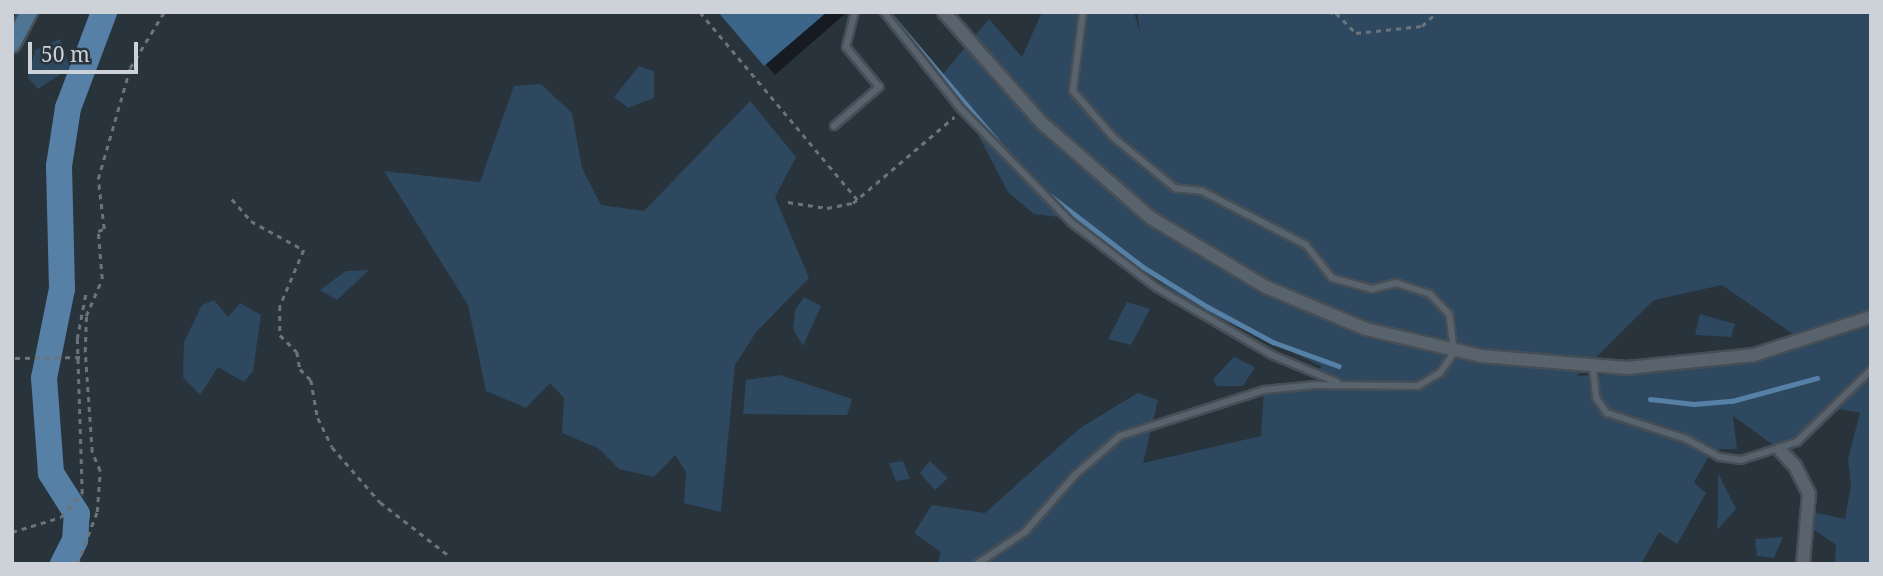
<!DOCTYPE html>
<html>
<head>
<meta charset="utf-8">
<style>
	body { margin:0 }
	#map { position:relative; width:1883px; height:576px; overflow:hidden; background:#29333c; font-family:"Noto Serif",serif }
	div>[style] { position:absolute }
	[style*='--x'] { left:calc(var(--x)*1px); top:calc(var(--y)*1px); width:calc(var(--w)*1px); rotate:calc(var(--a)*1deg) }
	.green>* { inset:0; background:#2d485f }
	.shadow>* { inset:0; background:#0007 }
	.stream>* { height:4.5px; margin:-2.25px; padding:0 2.25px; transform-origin:2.25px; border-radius:2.25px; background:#5680a5 }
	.river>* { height:26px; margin:-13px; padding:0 13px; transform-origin:13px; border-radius:13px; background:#5680a5 }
	.building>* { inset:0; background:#3c6689 }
	.path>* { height:2.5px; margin-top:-1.25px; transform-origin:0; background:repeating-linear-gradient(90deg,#6b747b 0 5px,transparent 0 10px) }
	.roads { filter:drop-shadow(2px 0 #464e56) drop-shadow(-2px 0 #464e56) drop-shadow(0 2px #464e56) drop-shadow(0 -2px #464e56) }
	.service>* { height:6px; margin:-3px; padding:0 3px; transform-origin:3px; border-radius:3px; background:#58636d }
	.minor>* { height:12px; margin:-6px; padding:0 6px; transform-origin:6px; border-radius:6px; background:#58636d }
	.secondary>* { height:16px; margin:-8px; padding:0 8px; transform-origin:8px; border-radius:8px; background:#4e7594 }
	span { translate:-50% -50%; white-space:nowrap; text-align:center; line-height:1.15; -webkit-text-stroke:5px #29333c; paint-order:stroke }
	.frame { position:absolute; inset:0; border:14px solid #ccd2d8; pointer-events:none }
	.scale { position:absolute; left:28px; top:42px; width:110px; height:32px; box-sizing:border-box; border:4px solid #ccd2d8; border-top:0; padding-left:9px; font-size:21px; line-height:24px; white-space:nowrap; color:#ccd2d8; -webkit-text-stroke:5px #29333c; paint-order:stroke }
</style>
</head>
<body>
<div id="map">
	<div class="green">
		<div style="clip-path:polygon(evenodd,1042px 12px,1134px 12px,1140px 33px,1137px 12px,1871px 12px,1871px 564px,1835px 564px,1836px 545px,1807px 525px,1808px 511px,1845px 519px,1851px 485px,1848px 459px,1860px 413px,1833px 408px,1780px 450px,1733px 416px,1737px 449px,1713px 449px,1694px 482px,1706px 493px,1677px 544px,1659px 532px,1641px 564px,937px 564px,941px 552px,914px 533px,932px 505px,985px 513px,1080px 428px,1138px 393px,1158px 400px,1143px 463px,1261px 436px,1264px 390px,1385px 387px,1315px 385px,1321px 366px,1190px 304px,1075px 219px,1034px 214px,1008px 192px,964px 108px,939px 79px,989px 19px,1022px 57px,1042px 12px,1722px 285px,1806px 343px,1671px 372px,1577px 376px,1654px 300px,1722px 285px)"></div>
		<div style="clip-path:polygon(60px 39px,70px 68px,38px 89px,28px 78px,35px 50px)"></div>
		<div style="clip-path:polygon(639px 66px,654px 71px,654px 98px,628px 108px,614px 97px)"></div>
		<div style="clip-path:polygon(541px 84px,572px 113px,582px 168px,601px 205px,644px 211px,750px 101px,796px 157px,775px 197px,809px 278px,756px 332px,735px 365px,721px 512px,684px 503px,686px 472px,675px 455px,654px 477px,619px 469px,598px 448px,562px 433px,564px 398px,550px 383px,526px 408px,486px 391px,468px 305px,384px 171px,480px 182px,514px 86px)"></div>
		<div style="clip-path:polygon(369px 270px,337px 300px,320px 290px,346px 271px)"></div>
		<div style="clip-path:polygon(804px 297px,821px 306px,803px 346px,793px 329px,795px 310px)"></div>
		<div style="clip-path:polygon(214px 300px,228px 317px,240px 303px,261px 315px,253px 371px,244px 382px,218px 367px,200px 395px,183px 377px,184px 342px,202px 305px)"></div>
		<div style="clip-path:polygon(1127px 302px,1150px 309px,1131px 345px,1108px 339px)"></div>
		<div style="clip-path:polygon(1700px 314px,1735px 324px,1731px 337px,1695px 335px)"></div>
		<div style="clip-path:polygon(1234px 357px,1255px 367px,1243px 386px,1217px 386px,1213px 379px)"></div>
		<div style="clip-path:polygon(780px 375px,852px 399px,847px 415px,743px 414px,746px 380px)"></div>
		<div style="clip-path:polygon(903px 461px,910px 479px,896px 481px,889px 463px)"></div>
		<div style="clip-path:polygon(930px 461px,948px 478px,935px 490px,920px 473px)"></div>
		<div style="clip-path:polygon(1718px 473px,1736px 509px,1717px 530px,1718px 513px)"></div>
		<div style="clip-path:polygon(1783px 537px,1774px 558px,1757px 556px,1755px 539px)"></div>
	</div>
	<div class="shadow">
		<div style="clip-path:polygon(720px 12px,846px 12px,846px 13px,775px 75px)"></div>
	</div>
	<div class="stream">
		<div style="--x:888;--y:12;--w:180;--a:49.7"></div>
		<div style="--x:1047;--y:193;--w:121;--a:37.6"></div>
		<div style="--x:1143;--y:267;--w:76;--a:31.6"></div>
		<div style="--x:1208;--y:307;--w:74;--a:28.3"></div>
		<div style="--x:1273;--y:342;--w:70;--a:20"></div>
		<div style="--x:1650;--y:399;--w:44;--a:6.5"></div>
		<div style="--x:1694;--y:404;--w:38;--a:-5"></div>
		<div style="--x:1732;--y:401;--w:88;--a:-15.1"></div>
	</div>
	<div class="river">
		<div style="--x:63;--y:564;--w:27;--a:-63"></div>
		<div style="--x:75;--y:540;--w:26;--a:-86"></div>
		<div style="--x:77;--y:514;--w:49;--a:-122.4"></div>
		<div style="--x:51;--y:473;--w:95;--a:-94.2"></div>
		<div style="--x:44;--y:378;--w:91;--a:-78.6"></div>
		<div style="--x:62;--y:289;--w:123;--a:-91.4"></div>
		<div style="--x:59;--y:166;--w:59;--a:-81.2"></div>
		<div style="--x:68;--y:108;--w:103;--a:-69.4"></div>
	</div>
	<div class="building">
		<div style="clip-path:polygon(718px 12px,827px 12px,764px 66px)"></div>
	</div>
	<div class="path">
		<div style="--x:700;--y:12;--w:246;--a:50"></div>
		<div style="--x:1328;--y:12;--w:8;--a:7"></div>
		<div style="--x:1336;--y:13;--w:28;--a:45"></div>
		<div style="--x:1356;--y:33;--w:66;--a:-6.1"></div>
		<div style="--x:1422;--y:26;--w:21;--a:-43"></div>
		<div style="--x:232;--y:199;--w:29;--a:49"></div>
		<div style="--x:251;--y:221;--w:60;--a:28.7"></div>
		<div style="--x:304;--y:250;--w:61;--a:113.2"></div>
		<div style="--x:280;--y:306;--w:29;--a:90"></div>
		<div style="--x:280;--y:335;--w:24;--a:45"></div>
		<div style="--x:297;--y:352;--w:17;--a:80"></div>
		<div style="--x:300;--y:369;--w:16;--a:45"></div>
		<div style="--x:311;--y:380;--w:39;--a:80"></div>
		<div style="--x:318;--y:418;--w:32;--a:64"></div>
		<div style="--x:332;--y:447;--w:73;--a:48.9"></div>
		<div style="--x:380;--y:502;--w:86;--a:37.9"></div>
		<div style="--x:788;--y:202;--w:39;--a:9"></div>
		<div style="--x:827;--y:208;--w:26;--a:-11"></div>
		<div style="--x:853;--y:203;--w:133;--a:-40.4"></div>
		<div style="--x:15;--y:358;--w:70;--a:-0.8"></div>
		<div style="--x:12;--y:532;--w:51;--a:-17"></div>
		<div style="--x:61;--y:517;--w:31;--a:-48"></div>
		<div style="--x:82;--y:494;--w:155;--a:-91.8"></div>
		<div style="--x:77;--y:339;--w:48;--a:-79.2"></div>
		<div style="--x:77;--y:564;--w:56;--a:-69"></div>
		<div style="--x:97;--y:512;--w:41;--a:-85.8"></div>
		<div style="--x:100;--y:471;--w:21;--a:-113"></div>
		<div style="--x:92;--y:452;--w:100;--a:-94"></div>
		<div style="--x:85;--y:352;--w:36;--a:-88"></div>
		<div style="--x:86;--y:316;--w:40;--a:-66.6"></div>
		<div style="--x:102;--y:279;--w:48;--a:-94.8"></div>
		<div style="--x:98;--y:231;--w:6;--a:-18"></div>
		<div style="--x:104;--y:229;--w:50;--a:-96.8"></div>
		<div style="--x:98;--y:179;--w:116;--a:-73.9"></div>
		<div style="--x:130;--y:68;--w:66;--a:-58.7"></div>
	</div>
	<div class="roads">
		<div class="service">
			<div style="--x:884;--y:12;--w:124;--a:51.6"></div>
			<div style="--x:961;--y:109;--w:159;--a:45.8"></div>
			<div style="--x:1072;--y:223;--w:107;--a:37.4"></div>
			<div style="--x:1157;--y:288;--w:133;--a:30.2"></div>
			<div style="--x:1272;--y:355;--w:70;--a:22.6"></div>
			<div style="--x:834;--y:126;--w:60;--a:-40.9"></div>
			<div style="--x:879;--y:87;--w:52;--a:-129.5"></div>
			<div style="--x:846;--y:47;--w:36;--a:-76"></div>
			<div style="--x:1593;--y:367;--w:31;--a:84"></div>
			<div style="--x:1596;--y:398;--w:19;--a:54"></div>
			<div style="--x:1607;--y:413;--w:81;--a:18"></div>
			<div style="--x:1684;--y:438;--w:40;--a:28"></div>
			<div style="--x:1719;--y:457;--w:22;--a:8"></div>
			<div style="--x:1741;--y:460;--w:59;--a:-17.8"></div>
			<div style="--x:1797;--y:442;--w:103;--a:-44.2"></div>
			<div style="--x:977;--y:564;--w:58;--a:-33.7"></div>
			<div style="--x:1025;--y:532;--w:76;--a:-48.7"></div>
			<div style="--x:1075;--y:475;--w:60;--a:-40.9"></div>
			<div style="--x:1120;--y:436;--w:151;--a:-17.7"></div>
			<div style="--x:1264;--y:390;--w:51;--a:-5.6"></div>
			<div style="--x:1315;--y:385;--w:103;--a:0.6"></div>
			<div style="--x:1418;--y:386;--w:26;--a:-31"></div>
			<div style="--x:1440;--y:373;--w:25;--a:-56"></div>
			<div style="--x:1454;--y:352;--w:38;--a:-97"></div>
			<div style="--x:1449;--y:314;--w:28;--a:-134"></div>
			<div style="--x:1430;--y:294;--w:36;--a:-162"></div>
			<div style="--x:1396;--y:283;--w:25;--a:166"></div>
			<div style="--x:1372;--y:289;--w:41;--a:-164.6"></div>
			<div style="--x:1332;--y:278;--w:42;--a:-128.2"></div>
			<div style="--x:1306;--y:245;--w:117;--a:-152.6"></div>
			<div style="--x:1202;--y:191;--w:27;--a:-174"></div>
			<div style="--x:1175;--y:188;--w:80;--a:-140.6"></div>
			<div style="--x:1113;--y:137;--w:61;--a:-131"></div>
			<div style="--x:1073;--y:91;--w:80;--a:-82.8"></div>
		</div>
		<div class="minor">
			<div style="--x:944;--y:12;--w:148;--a:48.6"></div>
			<div style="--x:1042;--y:123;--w:145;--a:41.1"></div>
			<div style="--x:1151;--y:218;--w:134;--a:31"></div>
			<div style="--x:1266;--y:287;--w:108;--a:22.8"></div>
			<div style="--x:1366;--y:329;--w:118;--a:13.2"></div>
			<div style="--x:1481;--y:356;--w:146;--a:4.7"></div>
			<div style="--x:1627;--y:368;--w:128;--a:-5.8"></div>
			<div style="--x:1754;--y:355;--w:123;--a:-18"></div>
			<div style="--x:1780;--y:450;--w:22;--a:47"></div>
			<div style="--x:1795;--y:466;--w:31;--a:63"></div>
			<div style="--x:1809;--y:494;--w:70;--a:94.9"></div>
		</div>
		<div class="secondary">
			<div style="--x:12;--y:44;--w:36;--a:-62"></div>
		</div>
	</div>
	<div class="frame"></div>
	<div class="scale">50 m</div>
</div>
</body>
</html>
